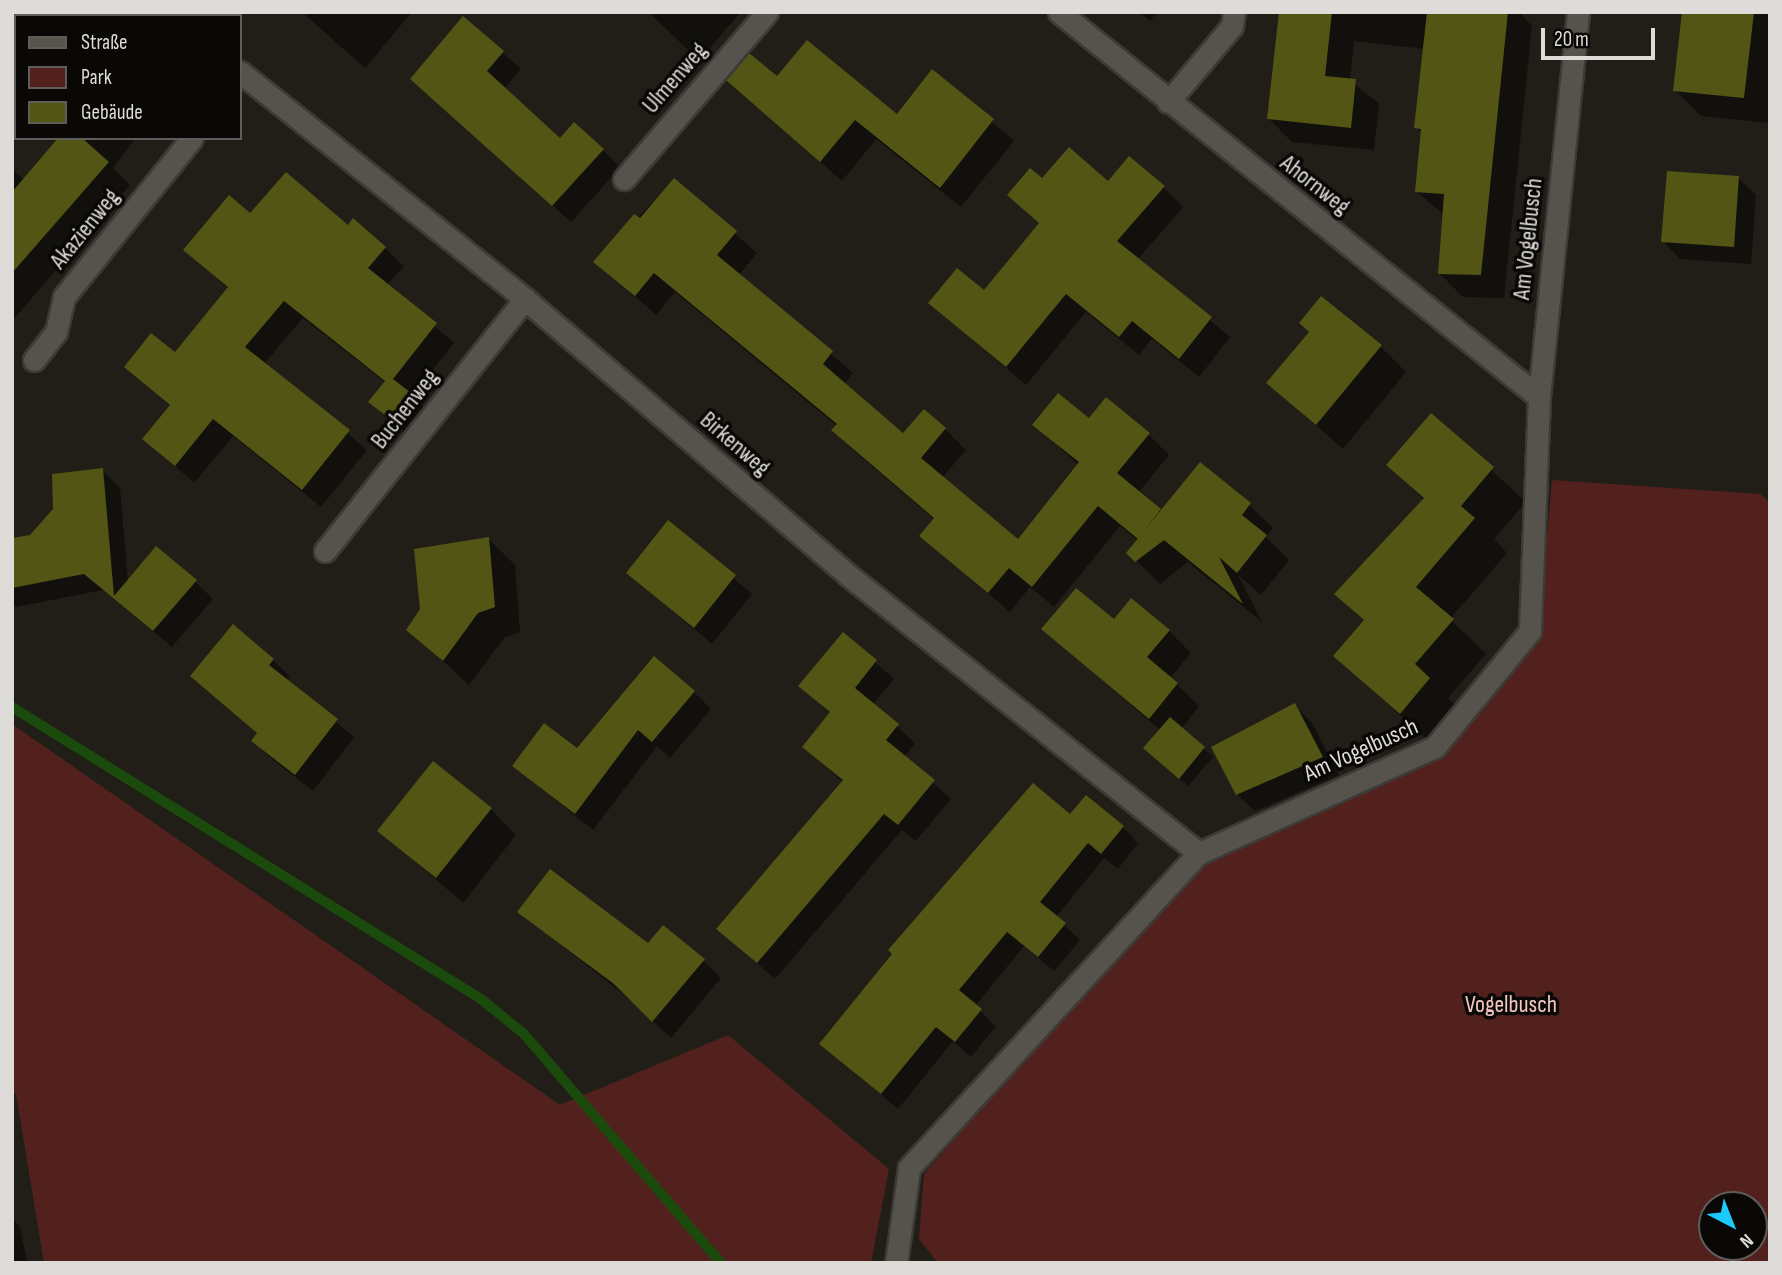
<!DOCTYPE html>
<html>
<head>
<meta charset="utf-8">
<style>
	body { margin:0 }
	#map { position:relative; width:1782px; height:1275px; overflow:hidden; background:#211e18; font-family:"Sofia Sans Condensed",sans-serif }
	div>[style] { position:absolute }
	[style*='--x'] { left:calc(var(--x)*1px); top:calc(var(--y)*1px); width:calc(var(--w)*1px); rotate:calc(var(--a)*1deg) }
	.green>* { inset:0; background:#53211d }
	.shadow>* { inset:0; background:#0007 }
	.stream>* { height:10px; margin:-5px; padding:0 5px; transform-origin:5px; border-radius:5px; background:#1a4b0c }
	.building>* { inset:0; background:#525513 }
	.roads { filter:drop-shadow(2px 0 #3d3b37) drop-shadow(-2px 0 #3d3b37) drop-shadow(0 2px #3d3b37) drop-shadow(0 -2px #3d3b37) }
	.minor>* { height:21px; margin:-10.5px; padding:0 10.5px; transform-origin:10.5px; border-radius:10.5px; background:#56534c }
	span { translate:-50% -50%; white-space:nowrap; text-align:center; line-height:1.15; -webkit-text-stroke:7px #090806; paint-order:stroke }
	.street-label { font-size:24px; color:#dedcd8 }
	.park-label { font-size:24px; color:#f6c7c1 }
	.frame { position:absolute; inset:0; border:14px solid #dedcd8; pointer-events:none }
	.legend { position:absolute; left:14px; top:14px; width:228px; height:126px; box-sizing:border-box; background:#090806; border:2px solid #5e5d5a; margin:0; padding:9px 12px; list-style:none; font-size:21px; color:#dedcd8 }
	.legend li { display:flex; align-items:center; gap:14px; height:35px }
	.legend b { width:35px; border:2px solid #5e5d5a }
	.north { position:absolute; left:1698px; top:1191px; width:70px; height:70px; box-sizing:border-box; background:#090806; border:2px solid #5e5d5a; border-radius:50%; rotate:138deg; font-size:19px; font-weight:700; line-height:28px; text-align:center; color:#dedcd8 }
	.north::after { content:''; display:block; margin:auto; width:24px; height:32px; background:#1cc9fc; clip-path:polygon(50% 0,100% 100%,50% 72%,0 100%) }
	.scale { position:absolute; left:1541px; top:28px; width:114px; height:32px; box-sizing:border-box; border:4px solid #dedcd8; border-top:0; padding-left:9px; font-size:21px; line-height:24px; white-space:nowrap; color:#dedcd8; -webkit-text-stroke:5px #090806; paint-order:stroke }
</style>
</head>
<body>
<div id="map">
	<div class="green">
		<div style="clip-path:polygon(evenodd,1552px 480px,1760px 494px,1770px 502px,1770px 1263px,938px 1263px,919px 1239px,924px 1174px,1187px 870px,1440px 755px,1538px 642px,1552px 480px,1712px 1205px,1754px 1205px,1754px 1247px,1712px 1247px,1712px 1205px)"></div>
		<div style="clip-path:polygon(12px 724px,560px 1105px,728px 1035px,889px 1169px,871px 1263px,44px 1263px,16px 1094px,12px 1094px)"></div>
	</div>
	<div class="shadow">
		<div style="clip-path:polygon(302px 12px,412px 12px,365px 68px)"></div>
		<div style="clip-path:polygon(648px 12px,741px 12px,699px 60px)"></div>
		<div style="clip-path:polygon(1139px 12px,1157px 12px,1150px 21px)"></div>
		<div style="clip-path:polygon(1281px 12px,1519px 12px,1532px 26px,1504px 298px,1463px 297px,1439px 273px,1444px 215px,1416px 191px,1422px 133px,1416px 127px,1425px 49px,1354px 41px,1350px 80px,1379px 104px,1374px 150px,1292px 142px,1269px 119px)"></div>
		<div style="clip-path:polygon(1684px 12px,1770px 12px,1769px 123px,1701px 116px,1675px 90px)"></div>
		<div style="clip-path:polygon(463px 18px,521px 69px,504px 89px,560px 140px,603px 150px,620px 168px,571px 222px,412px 79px)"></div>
		<div style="clip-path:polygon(933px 72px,1014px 141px,961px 207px,876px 139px,842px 181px,728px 80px,777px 78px,897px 117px)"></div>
		<div style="clip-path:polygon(61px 138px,136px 138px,113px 168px,130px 185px,12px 321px,12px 169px,25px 180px)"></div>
		<div style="clip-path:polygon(1738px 178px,1756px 195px,1751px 264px,1680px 259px,1663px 241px)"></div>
		<div style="clip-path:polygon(674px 180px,757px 253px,739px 275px,853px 373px,844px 384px,903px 435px,945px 429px,966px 450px,942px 478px,1018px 541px,1079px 465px,1035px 425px,1089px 421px,1148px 434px,1169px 455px,1138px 493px,1162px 512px,1249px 505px,1273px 528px,1266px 537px,1289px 560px,1261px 595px,1238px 575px,1262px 622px,1188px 562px,1160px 584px,1129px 553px,1138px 541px,1120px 526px,1054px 607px,1030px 587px,1010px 612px,921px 536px,935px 520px,854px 451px,833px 430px,837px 426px,675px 292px,656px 315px,596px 261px)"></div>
		<div style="clip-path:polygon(1042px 181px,1163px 187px,1183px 207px,1137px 260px,1230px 337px,1199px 377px,1152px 339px,1139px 355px,1086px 312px,1026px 385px,930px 303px,984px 293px,1040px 224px,1009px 195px)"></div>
		<div style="clip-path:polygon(250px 215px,348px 227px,385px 248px,404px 266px,387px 285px,454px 343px,412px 396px,432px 416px,413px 439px,371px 402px,386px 383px,303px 318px,264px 364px,367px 450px,321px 507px,233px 436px,194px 483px,145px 439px,171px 407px,126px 367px,175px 355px,229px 289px,186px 250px)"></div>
		<div style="clip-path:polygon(1311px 333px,1381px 347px,1406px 372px,1343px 449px,1268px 383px)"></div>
		<div style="clip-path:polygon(1431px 415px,1526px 502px,1494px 539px,1507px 553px,1450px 619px,1486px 654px,1448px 698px,1462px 712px,1434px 746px,1335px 656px,1365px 622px,1337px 594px,1424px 500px,1389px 465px)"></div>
		<div style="clip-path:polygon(102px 470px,120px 488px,128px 582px,196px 582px,213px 599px,172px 647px,103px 590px,16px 607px,12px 603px,12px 540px,31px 537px)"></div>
		<div style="clip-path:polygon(668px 523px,752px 594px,712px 644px,628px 573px)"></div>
		<div style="clip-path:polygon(489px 539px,515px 565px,520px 632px,504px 638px,469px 685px,408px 629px)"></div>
		<div style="clip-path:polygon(1115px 622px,1169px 631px,1191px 653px,1170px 678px,1199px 706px,1181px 729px,1213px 757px,1188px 786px,1153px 756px,1160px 730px,1043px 629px)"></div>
		<div style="clip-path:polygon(843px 634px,894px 679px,873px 704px,915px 743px,904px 757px,951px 799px,916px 841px,902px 830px,775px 979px,719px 929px,843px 782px,805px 747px,831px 714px,800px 686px)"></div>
		<div style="clip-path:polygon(273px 660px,290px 677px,287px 681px,354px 737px,313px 791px,271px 758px,253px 741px,258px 734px,192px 676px)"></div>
		<div style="clip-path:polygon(694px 692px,711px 709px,670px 758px,657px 746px,593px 830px,514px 766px,577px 751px)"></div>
		<div style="clip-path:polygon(1295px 706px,1312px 723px,1339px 775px,1255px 811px,1237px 794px)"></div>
		<div style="clip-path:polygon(491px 809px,516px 835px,463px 903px,380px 831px)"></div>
		<div style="clip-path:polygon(1070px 816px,1123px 827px,1138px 843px,1118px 869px,1104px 858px,1056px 917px,1080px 940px,1054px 971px,1024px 946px,975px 1006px,996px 1026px,971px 1057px,953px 1041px,898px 1109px,822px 1044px)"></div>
		<div style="clip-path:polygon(520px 912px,703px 961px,721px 978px,671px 1038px,633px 1002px)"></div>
		<div style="clip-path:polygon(12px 1219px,20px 1227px,27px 1263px,12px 1263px)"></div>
	</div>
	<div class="stream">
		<div style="--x:12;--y:707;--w:552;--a:31.91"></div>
		<div style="--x:481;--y:999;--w:55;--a:39.1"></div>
		<div style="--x:524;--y:1034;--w:302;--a:49.3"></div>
	</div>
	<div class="building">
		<div style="clip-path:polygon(1279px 12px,1332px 12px,1325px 76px,1356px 79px,1351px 128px,1267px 119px)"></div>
		<div style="clip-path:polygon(1427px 12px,1508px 12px,1481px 275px,1438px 274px,1444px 194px,1415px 192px,1421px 129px,1414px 128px)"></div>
		<div style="clip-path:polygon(1682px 12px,1754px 12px,1744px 98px,1673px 91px)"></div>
		<div style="clip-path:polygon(463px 16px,504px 51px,487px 71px,560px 138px,574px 122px,604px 149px,552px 206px,410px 79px)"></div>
		<div style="clip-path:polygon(807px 40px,897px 114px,932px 69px,994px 119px,940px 188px,855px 120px,820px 162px,726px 80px,749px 53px,777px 76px)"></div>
		<div style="clip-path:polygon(58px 138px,82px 138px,109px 162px,12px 273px,12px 192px)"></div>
		<div style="clip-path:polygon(1069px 147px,1108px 181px,1129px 156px,1165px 186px,1117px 241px,1212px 317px,1179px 359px,1132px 321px,1119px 337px,1066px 294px,1006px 367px,928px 303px,957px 268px,984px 290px,1039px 223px,1007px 195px,1030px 168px,1042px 178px)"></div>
		<div style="clip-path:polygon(1667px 171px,1739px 176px,1734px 247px,1661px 242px)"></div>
		<div style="clip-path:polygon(286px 172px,348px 225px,353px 218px,386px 247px,368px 268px,437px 323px,393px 379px,415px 396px,394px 422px,368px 402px,385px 381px,284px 301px,245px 347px,350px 430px,302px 490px,213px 419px,175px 466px,142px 439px,170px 405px,124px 367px,151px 333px,175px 352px,228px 287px,183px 250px,229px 195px,250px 213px)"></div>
		<div style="clip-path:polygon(674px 178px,737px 231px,717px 255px,833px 351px,823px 364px,903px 433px,924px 409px,946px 428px,921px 458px,1018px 539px,1079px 462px,1032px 425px,1058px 393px,1089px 418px,1106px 397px,1150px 433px,1117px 473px,1161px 509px,1138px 539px,1098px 506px,1032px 587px,1009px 568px,988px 593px,919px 536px,934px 518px,831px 430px,837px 424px,654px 273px,635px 296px,593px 262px,634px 214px,640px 218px)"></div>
		<div style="clip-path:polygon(1321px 296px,1382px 345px,1316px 425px,1266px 383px,1309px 332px,1299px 323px)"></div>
		<div style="clip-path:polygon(1431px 413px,1494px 467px,1461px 506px,1475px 518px,1416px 587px,1454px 619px,1415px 664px,1430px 678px,1400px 714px,1333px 656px,1364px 620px,1334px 594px,1424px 498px,1386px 465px)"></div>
		<div style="clip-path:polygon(1200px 462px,1251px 503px,1242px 515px,1267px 535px,1237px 573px,1219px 557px,1243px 604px,1164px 540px,1135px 562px,1126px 553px)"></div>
		<div style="clip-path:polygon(103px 468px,114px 596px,156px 546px,197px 580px,153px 631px,84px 574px,12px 588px,12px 538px,30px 535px,53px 509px,52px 474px)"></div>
		<div style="clip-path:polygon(668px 520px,736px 575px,694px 628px,626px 573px)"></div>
		<div style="clip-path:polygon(489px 537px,495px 607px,478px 613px,443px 661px,406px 630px,420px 609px,414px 549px)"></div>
		<div style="clip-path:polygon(1076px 588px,1114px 619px,1131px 598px,1170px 630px,1147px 657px,1178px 683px,1149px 719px,1041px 629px)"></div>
		<div style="clip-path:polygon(233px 624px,274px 659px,269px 665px,338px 719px,295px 775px,251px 741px,257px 733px,190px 676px)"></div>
		<div style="clip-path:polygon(843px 632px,877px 660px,855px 688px,899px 724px,886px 740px,935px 780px,898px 825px,884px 814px,757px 963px,716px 929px,843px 780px,802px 747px,830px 712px,798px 686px)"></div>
		<div style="clip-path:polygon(654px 656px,695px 691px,652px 742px,638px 730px,575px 814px,512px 766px,544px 723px,577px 748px)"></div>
		<div style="clip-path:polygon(1295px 703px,1323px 757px,1236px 795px,1211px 747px)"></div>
		<div style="clip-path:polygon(1170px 717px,1205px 747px,1179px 779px,1143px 748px)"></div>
		<div style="clip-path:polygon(433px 761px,492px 808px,436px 878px,377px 831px)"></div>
		<div style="clip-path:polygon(1033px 783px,1070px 814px,1086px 795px,1124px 826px,1101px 854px,1088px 843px,1040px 902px,1066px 923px,1038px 957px,1007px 932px,959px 990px,982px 1009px,955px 1042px,936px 1027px,881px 1094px,819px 1044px,892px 954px,888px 950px)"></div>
		<div style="clip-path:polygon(550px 869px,648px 943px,663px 925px,705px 959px,652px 1022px,614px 984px,517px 912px)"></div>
	</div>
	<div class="roads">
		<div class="minor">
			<div style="--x:170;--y:12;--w:6;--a:45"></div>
			<div style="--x:1059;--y:12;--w:615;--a:38.73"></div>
			<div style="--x:240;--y:72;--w:364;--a:38.5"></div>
			<div style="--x:525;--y:299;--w:425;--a:40.5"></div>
			<div style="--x:848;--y:575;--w:448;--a:38.4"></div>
			<div style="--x:1168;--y:102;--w:99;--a:-49.9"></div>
			<div style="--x:1232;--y:26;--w:14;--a:-82"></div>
			<div style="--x:624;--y:179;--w:220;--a:-49.4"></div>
			<div style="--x:34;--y:360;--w:36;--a:-52"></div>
			<div style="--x:56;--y:332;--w:36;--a:-77"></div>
			<div style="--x:64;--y:297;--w:204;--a:-51.2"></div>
			<div style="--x:325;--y:551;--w:322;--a:-51.6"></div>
			<div style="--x:896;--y:1263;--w:96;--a:-82.2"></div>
			<div style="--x:909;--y:1168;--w:428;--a:-47.4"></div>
			<div style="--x:1199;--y:853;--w:259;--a:-24.2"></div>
			<div style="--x:1435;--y:747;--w:150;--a:-50.7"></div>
			<div style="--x:1530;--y:631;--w:234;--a:-87.8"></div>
			<div style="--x:1539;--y:397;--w:387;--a:-84.2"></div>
		</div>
	</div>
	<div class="street-label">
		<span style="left:675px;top:78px;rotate:-49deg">Ulmenweg</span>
		<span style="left:1315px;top:185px;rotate:38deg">Ahornweg</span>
		<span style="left:85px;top:229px;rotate:-51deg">Akazienweg</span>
		<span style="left:1528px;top:239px;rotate:-84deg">Am Vogelbusch</span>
		<span style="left:405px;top:409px;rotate:-52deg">Buchenweg</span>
		<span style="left:735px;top:444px;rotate:41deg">Birkenweg</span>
		<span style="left:1361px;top:750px;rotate:-24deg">Am Vogelbusch</span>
	</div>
	<div class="park-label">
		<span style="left:1511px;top:1005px">Vogelbusch</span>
	</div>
	<div class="frame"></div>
	<ul class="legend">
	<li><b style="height:9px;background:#56534c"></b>Straße</li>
	<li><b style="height:19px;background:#53211d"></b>Park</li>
	<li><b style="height:19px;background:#525513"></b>Gebäude</li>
	</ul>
	<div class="north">N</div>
	<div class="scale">20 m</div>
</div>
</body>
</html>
